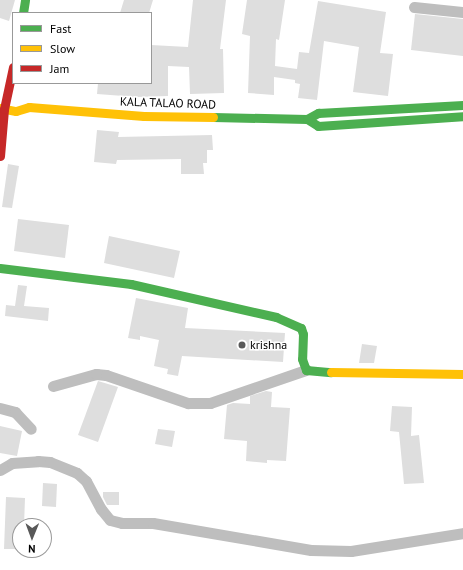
<!DOCTYPE html>
<html>
<head>
<meta charset="utf-8">
<style>
	body { margin:0 }
	#map { position:relative; width:463px; height:570px; overflow:hidden; background:#fff; font-family:"PT Sans",sans-serif }
	div>[style] { position:absolute }
	[style*='--x'] { left:calc(var(--x)*1px); top:calc(var(--y)*1px); width:calc(var(--w)*1px); rotate:calc(var(--a)*1deg) }
	.building>* { inset:0; background:#dedede }
	.street>* { height:11px; margin:-5.5px; padding:0 5.5px; transform-origin:5.5px; border-radius:5.5px; background:#bebebe }
	.fast>* { height:9px; margin:-4.5px; padding:0 4.5px; transform-origin:4.5px; border-radius:4.5px; background:#4caf50 }
	.slow>* { height:9px; margin:-4.5px; padding:0 4.5px; transform-origin:4.5px; border-radius:4.5px; background:#ffc107 }
	.jam>* { height:9px; margin:-4.5px; padding:0 4.5px; transform-origin:4.5px; border-radius:4.5px; background:#c62828 }
	.dots>* { width:11px; height:11px; translate:-50% -50%; box-sizing:border-box; border:2px solid #fff; border-radius:50% }
	span { translate:-50% -50%; white-space:nowrap; text-align:center; line-height:1.15; -webkit-text-stroke:3px #fff; paint-order:stroke }
	.street-label { font-size:12px; color:#000 }
	.poi-label { font-size:12px; color:#000 }
	.left { translate:0 -50%; text-align:left }
	.legend { position:absolute; left:12px; top:12px; width:140px; height:72px; box-sizing:border-box; background:#fff; border:1px solid #999; margin:0; padding:5px 7px; list-style:none; font-size:12px; color:#000 }
	.legend li { display:flex; align-items:center; gap:8px; height:20px }
	.legend b { width:20px; border:1px solid #999 }
	.north { position:absolute; left:12px; top:518px; width:40px; height:40px; box-sizing:border-box; background:#fff; border:1px solid #999; border-radius:50%; rotate:181deg; font-size:11px; font-weight:700; line-height:16px; text-align:center; color:#000 }
	.north::after { content:''; display:block; margin:auto; width:14px; height:18px; background:#595959; clip-path:polygon(50% 0,100% 100%,50% 72%,0 100%) }
</style>
</head>
<body>
<div id="map">
	<div class="building">
		<div style="clip-path:polygon(0 0,15px 0,9px 21px,0 18px)"></div>
		<div style="clip-path:polygon(124px 0,153px 0,149px 13px,120px 13px)"></div>
		<div style="clip-path:polygon(193px 0,226px 0,220px 49px,223px 49px,224px 93px,190px 94px,189px 67px,168px 66px,168px 96px,137px 97px,97px 94px,98px 83px,151px 83px,151px 45px,188px 47px)"></div>
		<div style="clip-path:polygon(247px 0,285px 0,279px 40px,276px 39px,275px 66px,297px 69px,299px 52px,309px 53px,318px 1px,386px 12px,380px 53px,393px 54px,388px 96px,353px 92px,359px 47px,324px 41px,317px 100px,298px 98px,300px 84px,295px 83px,295px 80px,274px 77px,274px 95px,248px 93px,250px 36px,242px 34px)"></div>
		<div style="clip-path:polygon(415px 14px,463px 19px,463px 56px,411px 50px)"></div>
		<div style="clip-path:polygon(97px 130px,119px 132px,118px 137px,212px 135px,213px 150px,207px 150px,207px 163px,203px 163px,204px 174px,181px 174px,181px 159px,117px 160px,116px 164px,94px 162px)"></div>
		<div style="clip-path:polygon(8px 164px,19px 166px,12px 208px,2px 207px)"></div>
		<div style="clip-path:polygon(18px 219px,69px 225px,65px 258px,14px 251px)"></div>
		<div style="clip-path:polygon(109px 236px,180px 251px,174px 278px,104px 263px)"></div>
		<div style="clip-path:polygon(18px 285px,27px 286px,24px 306px,49px 308px,48px 321px,5px 316px,6px 305px,15px 306px)"></div>
		<div style="clip-path:polygon(136px 298px,188px 308px,185px 328px,285px 333px,283px 362px,182px 356px,178px 376px,167px 374px,168px 369px,154px 366px,159px 340px,140px 336px,140px 340px,128px 338px)"></div>
		<div style="clip-path:polygon(362px 344px,377px 346px,374px 363px,359px 363px)"></div>
		<div style="clip-path:polygon(98px 381px,118px 387px,98px 442px,78px 435px)"></div>
		<div style="clip-path:polygon(266px 391px,272px 392px,271px 407px,290px 408px,286px 461px,267px 460px,267px 463px,246px 461px,247px 441px,224px 439px,227px 405px,233px 403px,250px 404px,250px 396px)"></div>
		<div style="clip-path:polygon(392px 406px,412px 407px,411px 436px,419px 435px,424px 483px,404px 484px,399px 432px,390px 431px)"></div>
		<div style="clip-path:polygon(0 426px,22px 431px,17px 456px,0 453px)"></div>
		<div style="clip-path:polygon(158px 429px,175px 431px,172px 447px,155px 444px)"></div>
		<div style="clip-path:polygon(43px 483px,57px 484px,56px 507px,42px 506px)"></div>
		<div style="clip-path:polygon(103px 492px,119px 492px,119px 505px,107px 505px,103px 497px)"></div>
		<div style="clip-path:polygon(6px 497px,25px 498px,24px 526px,20px 526px,20px 549px,4px 549px)"></div>
	</div>
	<div class="street">
		<div style="--x:414;--y:7;--w:49;--a:5.8"></div>
		<div style="--x:53;--y:386;--w:45;--a:-15.6"></div>
		<div style="--x:96;--y:374;--w:10;--a:6"></div>
		<div style="--x:106;--y:375;--w:87;--a:18.9"></div>
		<div style="--x:188;--y:403;--w:22;--a:0"></div>
		<div style="--x:210;--y:403;--w:102;--a:-19"></div>
		<div style="--x:0;--y:408;--w:16;--a:15"></div>
		<div style="--x:15;--y:412;--w:23;--a:47"></div>
		<div style="--x:0;--y:470;--w:14;--a:-30"></div>
		<div style="--x:12;--y:463;--w:26;--a:-4"></div>
		<div style="--x:38;--y:461;--w:12;--a:5"></div>
		<div style="--x:50;--y:462;--w:29;--a:22"></div>
		<div style="--x:77;--y:473;--w:12;--a:42"></div>
		<div style="--x:86;--y:481;--w:32;--a:62"></div>
		<div style="--x:101;--y:509;--w:14;--a:51"></div>
		<div style="--x:110;--y:520;--w:12;--a:14"></div>
		<div style="--x:122;--y:523;--w:31;--a:0"></div>
		<div style="--x:153;--y:523;--w:160;--a:9.7"></div>
		<div style="--x:311;--y:550;--w:40;--a:1.4"></div>
		<div style="--x:351;--y:551;--w:113;--a:-9.1"></div>
	</div>
	<div class="fast">
		<div style="--x:23;--y:13;--w:13;--a:-81"></div>
		<div style="--x:213;--y:117;--w:94;--a:1.2"></div>
		<div style="--x:307;--y:119;--w:13;--a:32"></div>
		<div style="--x:318;--y:126;--w:145;--a:-3.9"></div>
		<div style="--x:307;--y:119;--w:13;--a:-29"></div>
		<div style="--x:318;--y:113;--w:145;--a:-3.2"></div>
		<div style="--x:0;--y:268;--w:132;--a:7"></div>
		<div style="--x:131;--y:284;--w:149;--a:12.8"></div>
		<div style="--x:276;--y:317;--w:27;--a:24"></div>
		<div style="--x:301;--y:328;--w:6;--a:72"></div>
		<div style="--x:303;--y:334;--w:25;--a:92"></div>
		<div style="--x:302;--y:359;--w:12;--a:70"></div>
		<div style="--x:306;--y:370;--w:25;--a:5"></div>
	</div>
	<div class="slow">
		<div style="--x:0;--y:108;--w:16;--a:11"></div>
		<div style="--x:16;--y:111;--w:14;--a:-17"></div>
		<div style="--x:29;--y:107;--w:115;--a:4.5"></div>
		<div style="--x:144;--y:116;--w:69;--a:0.8"></div>
		<div style="--x:331;--y:372;--w:132;--a:0.9"></div>
	</div>
	<div class="jam">
		<div style="--x:0;--y:156;--w:47;--a:-85.1"></div>
		<div style="--x:4;--y:109;--w:43;--a:-77.9"></div>
	</div>
	<div class="dots">
		<div style="left:242px;top:345px;background:#595959"></div>
	</div>
	<div class="street-label">
		<span style="left:168px;top:103px;rotate:2deg">KALA TALAO ROAD</span>
	</div>
	<div class="poi-label">
		<span class="left" style="left:250px;top:345px">krishna</span>
	</div>
	<ul class="legend">
	<li><b style="height:5px;background:#4caf50"></b>Fast</li>
	<li><b style="height:5px;background:#ffc107"></b>Slow</li>
	<li><b style="height:5px;background:#c62828"></b>Jam</li>
	</ul>
	<div class="north">N</div>
</div>
</body>
</html>
